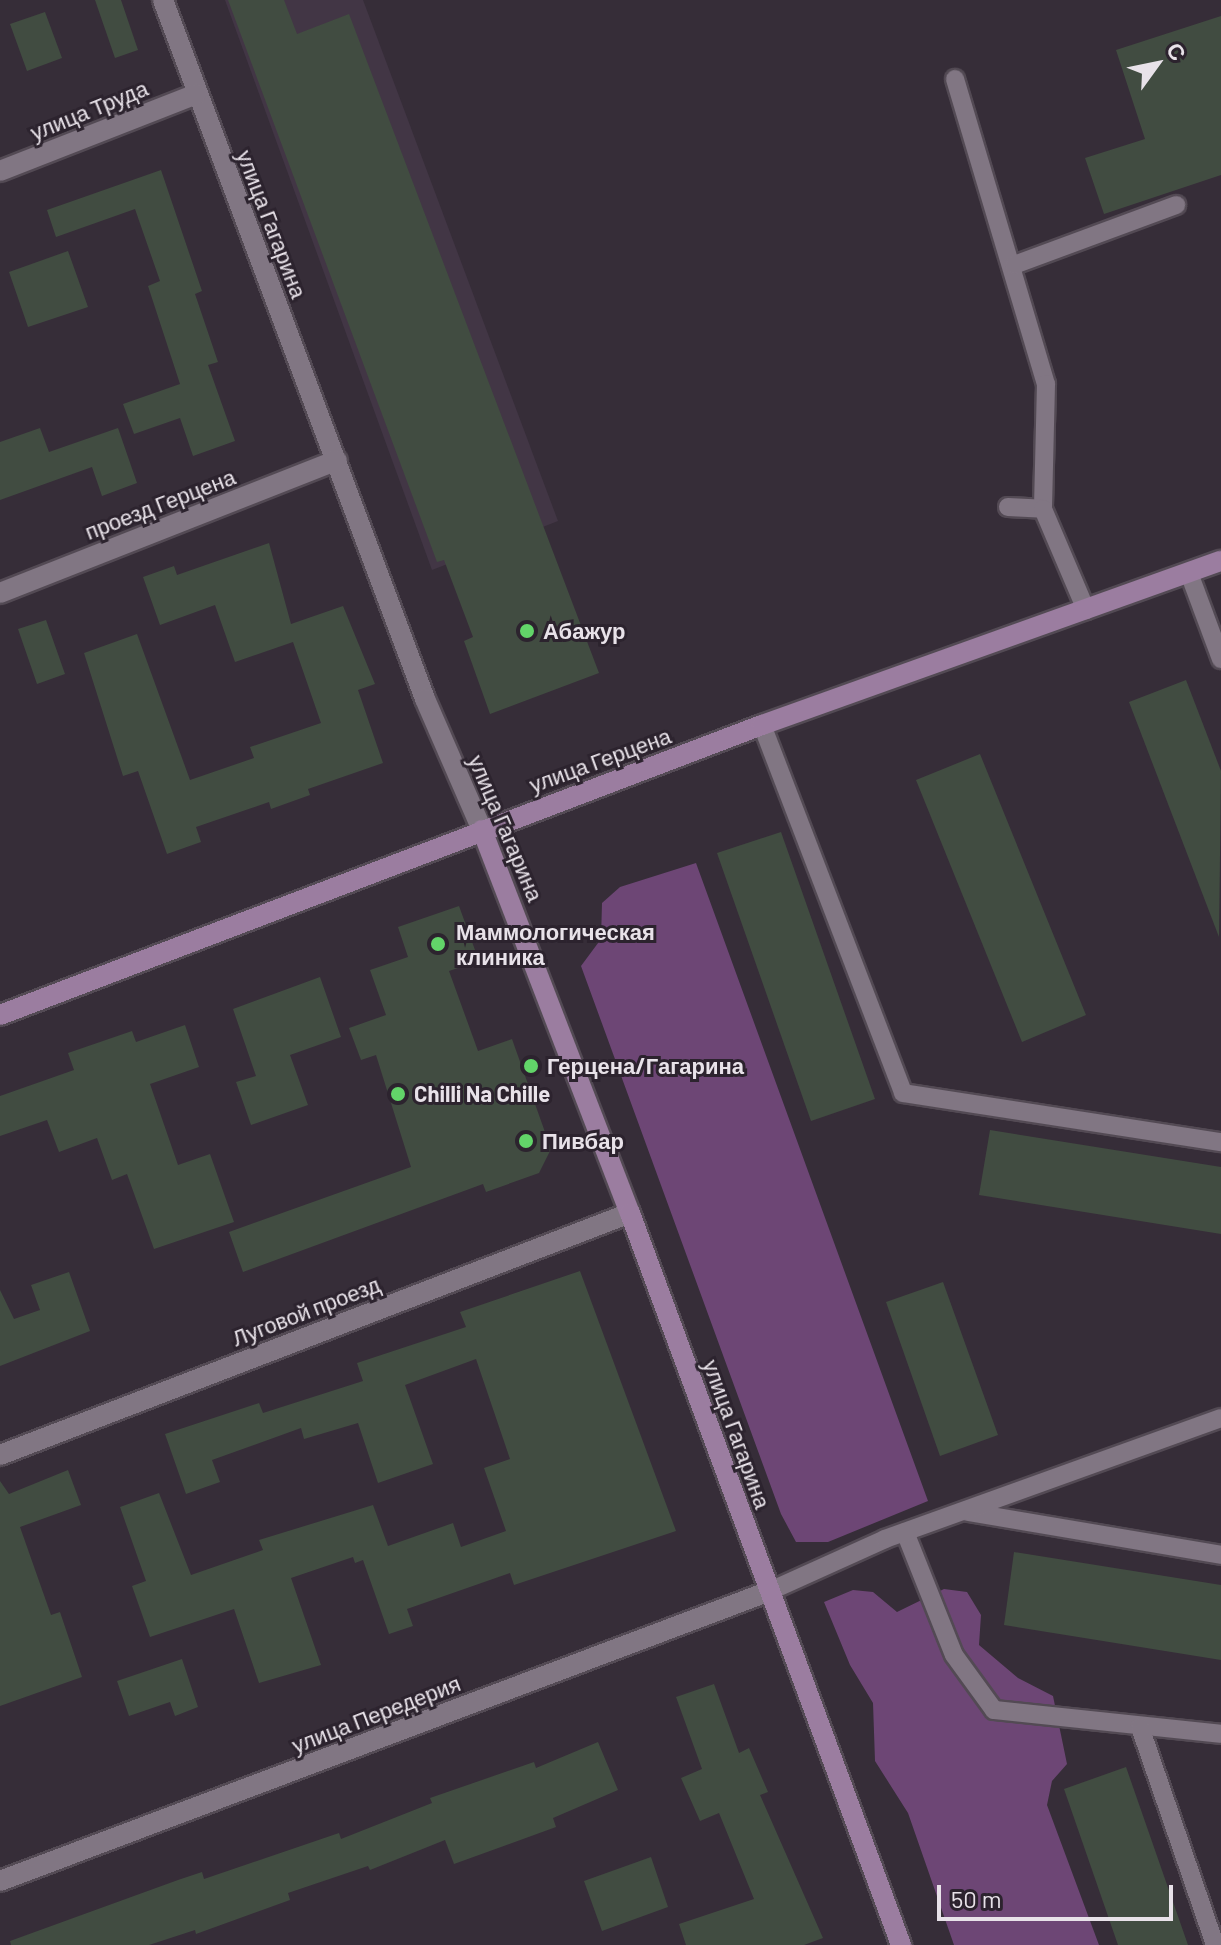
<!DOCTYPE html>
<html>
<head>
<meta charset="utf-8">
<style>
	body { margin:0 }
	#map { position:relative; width:1221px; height:1945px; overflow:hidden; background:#362d38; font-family:Barlow,sans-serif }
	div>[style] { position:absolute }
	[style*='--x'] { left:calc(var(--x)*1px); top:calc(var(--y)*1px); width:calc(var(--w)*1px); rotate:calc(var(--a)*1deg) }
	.built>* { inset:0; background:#423645 }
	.forest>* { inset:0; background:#6d4675 }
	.building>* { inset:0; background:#414c41 }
	.roads { filter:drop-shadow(2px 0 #534a54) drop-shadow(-2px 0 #534a54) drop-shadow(0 2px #534a54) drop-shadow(0 -2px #534a54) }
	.lane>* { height:18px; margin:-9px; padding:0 9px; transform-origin:9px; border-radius:9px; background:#817683 }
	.street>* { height:20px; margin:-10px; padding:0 10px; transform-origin:10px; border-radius:10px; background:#817683 }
	.secondary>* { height:20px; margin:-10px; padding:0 10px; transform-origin:10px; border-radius:10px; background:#9b7da0 }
	.dots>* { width:22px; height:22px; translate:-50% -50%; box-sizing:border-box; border:4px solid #2c232e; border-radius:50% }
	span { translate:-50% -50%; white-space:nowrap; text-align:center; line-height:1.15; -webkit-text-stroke:6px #2c232e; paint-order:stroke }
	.street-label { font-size:22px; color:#e8e2e9 }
	.poi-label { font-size:22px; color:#e8e2e9; font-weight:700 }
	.left { translate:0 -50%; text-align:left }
	.north { position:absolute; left:1117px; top:24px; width:80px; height:80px; -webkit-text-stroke:6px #2c232e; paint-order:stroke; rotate:57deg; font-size:22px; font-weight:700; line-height:32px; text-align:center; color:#e8e2e9 }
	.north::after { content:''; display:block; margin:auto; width:28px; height:36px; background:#e8e2e9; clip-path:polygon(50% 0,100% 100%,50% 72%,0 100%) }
	.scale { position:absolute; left:937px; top:1885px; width:236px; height:36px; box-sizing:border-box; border:4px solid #e8e2e9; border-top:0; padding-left:10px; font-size:24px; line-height:28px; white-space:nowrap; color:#e8e2e9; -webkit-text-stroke:6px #2c232e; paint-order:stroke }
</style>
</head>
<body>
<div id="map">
	<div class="built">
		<div style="clip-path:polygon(225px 0,363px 0,558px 521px,432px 570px)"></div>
	</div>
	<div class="forest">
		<div style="clip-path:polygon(696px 863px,928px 1501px,828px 1542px,796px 1542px,781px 1514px,581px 966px,601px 939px,602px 903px,620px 887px)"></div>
		<div style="clip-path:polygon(944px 1589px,967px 1592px,981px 1615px,979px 1645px,1018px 1678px,1053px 1696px,1067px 1764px,1052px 1781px,1047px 1805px,1099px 1945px,954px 1945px,908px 1813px,875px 1761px,873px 1703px,850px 1665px,824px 1602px,853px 1590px,873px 1592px,897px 1612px)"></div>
	</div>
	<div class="building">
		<div style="clip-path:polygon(95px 0,121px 0,138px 50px,115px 58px)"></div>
		<div style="clip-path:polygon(228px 0,284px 0,297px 34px,349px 14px,599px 673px,490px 714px,464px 641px,473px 637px,444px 560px,437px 562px)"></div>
		<div style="clip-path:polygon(45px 12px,62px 58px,27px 71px,10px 24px)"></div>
		<div style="clip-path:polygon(1221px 16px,1221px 175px,1104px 214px,1085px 158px,1145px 139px,1116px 50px)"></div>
		<div style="clip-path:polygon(161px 170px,202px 291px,195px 294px,218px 362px,208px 365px,235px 441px,193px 456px,180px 418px,134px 434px,123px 404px,180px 384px,148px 286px,160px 281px,135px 209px,56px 237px,47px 210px)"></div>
		<div style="clip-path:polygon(68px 251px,88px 307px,28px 327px,9px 272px)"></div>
		<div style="clip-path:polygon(40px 428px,49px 452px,118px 428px,137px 483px,102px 496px,92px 467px,0 500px,0 442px)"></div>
		<div style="clip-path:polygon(269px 543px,291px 624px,343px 606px,375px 684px,358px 690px,383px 763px,308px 789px,310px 795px,271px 809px,269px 802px,196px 827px,201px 842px,167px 854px,138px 771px,123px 776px,84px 653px,137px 634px,190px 780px,254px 758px,250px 747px,321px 723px,293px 642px,235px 662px,215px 605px,160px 625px,143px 577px,174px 566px,177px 575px)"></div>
		<div style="clip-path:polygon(46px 620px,65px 674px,37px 684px,18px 629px)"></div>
		<div style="clip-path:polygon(1186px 680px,1221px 771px,1219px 937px,1129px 702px)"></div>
		<div style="clip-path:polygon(980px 754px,1086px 1015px,1022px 1042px,916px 780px)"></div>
		<div style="clip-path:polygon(781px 832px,875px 1099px,811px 1121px,717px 853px)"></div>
		<div style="clip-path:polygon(459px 906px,479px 961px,449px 971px,478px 1051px,512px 1039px,551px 1149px,539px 1173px,486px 1192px,483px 1184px,243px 1272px,229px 1232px,411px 1167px,376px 1055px,361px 1060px,349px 1028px,386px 1015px,370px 970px,408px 957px,398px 927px)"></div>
		<div style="clip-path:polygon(320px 977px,341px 1037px,290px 1055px,308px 1105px,251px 1125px,236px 1082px,256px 1076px,233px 1009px)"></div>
		<div style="clip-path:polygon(185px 1025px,199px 1067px,150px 1084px,178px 1165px,210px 1154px,234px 1222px,154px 1249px,127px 1174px,112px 1180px,97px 1138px,59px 1152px,47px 1120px,0 1136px,0 1096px,74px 1070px,68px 1053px,132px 1031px,136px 1042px)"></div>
		<div style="clip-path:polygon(990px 1130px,1221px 1167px,1221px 1234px,979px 1195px)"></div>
		<div style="clip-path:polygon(580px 1271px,676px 1531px,514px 1585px,510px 1573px,407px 1609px,413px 1626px,389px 1634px,363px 1560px,355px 1563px,353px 1557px,291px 1578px,321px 1665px,259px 1683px,234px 1609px,150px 1637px,132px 1586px,146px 1581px,120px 1507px,159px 1493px,191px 1575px,263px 1550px,259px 1540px,373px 1505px,388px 1546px,453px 1523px,461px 1547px,506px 1531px,484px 1468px,510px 1459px,476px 1359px,405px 1385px,433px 1464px,378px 1483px,358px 1423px,304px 1439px,301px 1428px,212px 1460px,220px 1482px,186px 1494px,165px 1434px,259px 1403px,263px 1413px,363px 1381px,357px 1363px,466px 1327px,460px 1312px)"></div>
		<div style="clip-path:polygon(69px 1272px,90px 1331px,0 1366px,0 1290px,14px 1319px,40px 1310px,31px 1285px)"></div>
		<div style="clip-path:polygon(943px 1282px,998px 1435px,940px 1456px,886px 1302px)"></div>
		<div style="clip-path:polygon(68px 1470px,81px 1505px,20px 1527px,51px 1615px,60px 1612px,82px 1677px,0 1706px,0 1481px,9px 1494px)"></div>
		<div style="clip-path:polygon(1014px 1552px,1221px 1585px,1221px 1660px,1004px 1625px)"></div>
		<div style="clip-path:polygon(182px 1659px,198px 1707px,175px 1716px,170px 1702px,129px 1716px,117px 1681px)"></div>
		<div style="clip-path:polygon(714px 1684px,739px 1753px,749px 1748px,768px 1792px,760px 1795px,823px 1938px,804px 1945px,686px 1945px,679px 1924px,754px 1899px,719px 1813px,700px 1821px,681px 1778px,702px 1769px,676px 1697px)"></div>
		<div style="clip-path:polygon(598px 1742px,618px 1790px,553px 1818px,556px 1827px,454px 1864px,445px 1840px,370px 1870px,368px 1866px,288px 1893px,290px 1900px,196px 1934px,195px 1930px,149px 1945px,11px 1945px,10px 1941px,178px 1880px,202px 1872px,204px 1879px,339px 1833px,341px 1839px,432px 1803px,430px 1798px,534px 1762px,536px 1768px)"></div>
		<div style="clip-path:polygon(1126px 1767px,1188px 1945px,1118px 1945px,1064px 1789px)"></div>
		<div style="clip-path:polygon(651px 1857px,668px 1907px,602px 1931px,584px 1881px)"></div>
	</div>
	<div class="roads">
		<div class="lane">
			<div style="--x:955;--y:79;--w:318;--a:73.4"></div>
			<div style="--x:1046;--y:384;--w:125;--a:91.4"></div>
			<div style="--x:1014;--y:265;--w:173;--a:-20.3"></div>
			<div style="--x:1008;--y:507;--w:35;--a:3"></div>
			<div style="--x:1043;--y:509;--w:110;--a:66.9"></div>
			<div style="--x:1189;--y:573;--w:92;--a:69.6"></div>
			<div style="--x:762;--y:725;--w:394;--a:69"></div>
			<div style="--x:903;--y:1093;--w:322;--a:8.8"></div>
			<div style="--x:968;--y:1512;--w:257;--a:9.6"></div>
			<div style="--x:905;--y:1532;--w:132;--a:68.3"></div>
			<div style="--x:954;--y:1655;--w:68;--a:54"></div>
			<div style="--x:994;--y:1710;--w:228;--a:6"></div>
			<div style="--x:770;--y:1591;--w:126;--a:-24.3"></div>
			<div style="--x:885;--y:1539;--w:357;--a:-19.8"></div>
			<div style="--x:1140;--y:1727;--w:231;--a:71"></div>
		</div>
		<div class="street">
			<div style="--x:163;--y:0;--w:746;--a:69.45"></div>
			<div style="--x:425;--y:699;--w:143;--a:66.5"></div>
			<div style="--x:0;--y:171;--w:211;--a:-21.4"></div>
			<div style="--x:0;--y:593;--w:362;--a:-21.5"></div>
			<div style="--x:0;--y:1455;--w:675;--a:-21.01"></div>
			<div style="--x:0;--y:1881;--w:823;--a:-20.64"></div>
		</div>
		<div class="secondary">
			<div style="--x:482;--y:830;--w:411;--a:68.9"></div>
			<div style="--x:630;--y:1213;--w:781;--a:69.68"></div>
			<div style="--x:0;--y:1015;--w:815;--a:-20.84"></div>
			<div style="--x:762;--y:725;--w:487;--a:-19.7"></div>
		</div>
	</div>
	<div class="dots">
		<div style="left:527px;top:631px;background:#62d469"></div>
		<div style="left:438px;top:944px;background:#62d469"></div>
		<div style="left:531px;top:1066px;background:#62d469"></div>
		<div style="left:398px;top:1094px;background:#62d469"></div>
		<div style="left:526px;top:1141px;background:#62d469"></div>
	</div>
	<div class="street-label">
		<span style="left:89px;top:110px;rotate:-22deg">улица Труда</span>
		<span style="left:272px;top:224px;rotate:69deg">улица Гагарина</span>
		<span style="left:160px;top:504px;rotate:-21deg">проезд Герцена</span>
		<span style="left:600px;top:760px;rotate:-20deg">улица Герцена</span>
		<span style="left:506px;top:828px;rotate:67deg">улица Гагарина</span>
		<span style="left:306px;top:1311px;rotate:-21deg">Луговой проезд</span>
		<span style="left:737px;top:1434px;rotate:70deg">улица Гагарина</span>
		<span style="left:376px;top:1714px;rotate:-21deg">улица Передерия</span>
	</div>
	<div class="poi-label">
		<span class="left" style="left:543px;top:631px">Абажур</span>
		<span class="left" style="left:456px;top:944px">Маммологическая<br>клиника</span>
		<span class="left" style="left:547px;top:1066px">Герцена/Гагарина</span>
		<span class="left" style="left:414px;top:1094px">Chilli Na Chille</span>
		<span class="left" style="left:542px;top:1141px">Пивбар</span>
	</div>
	<div class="north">С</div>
	<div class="scale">50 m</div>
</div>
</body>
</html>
